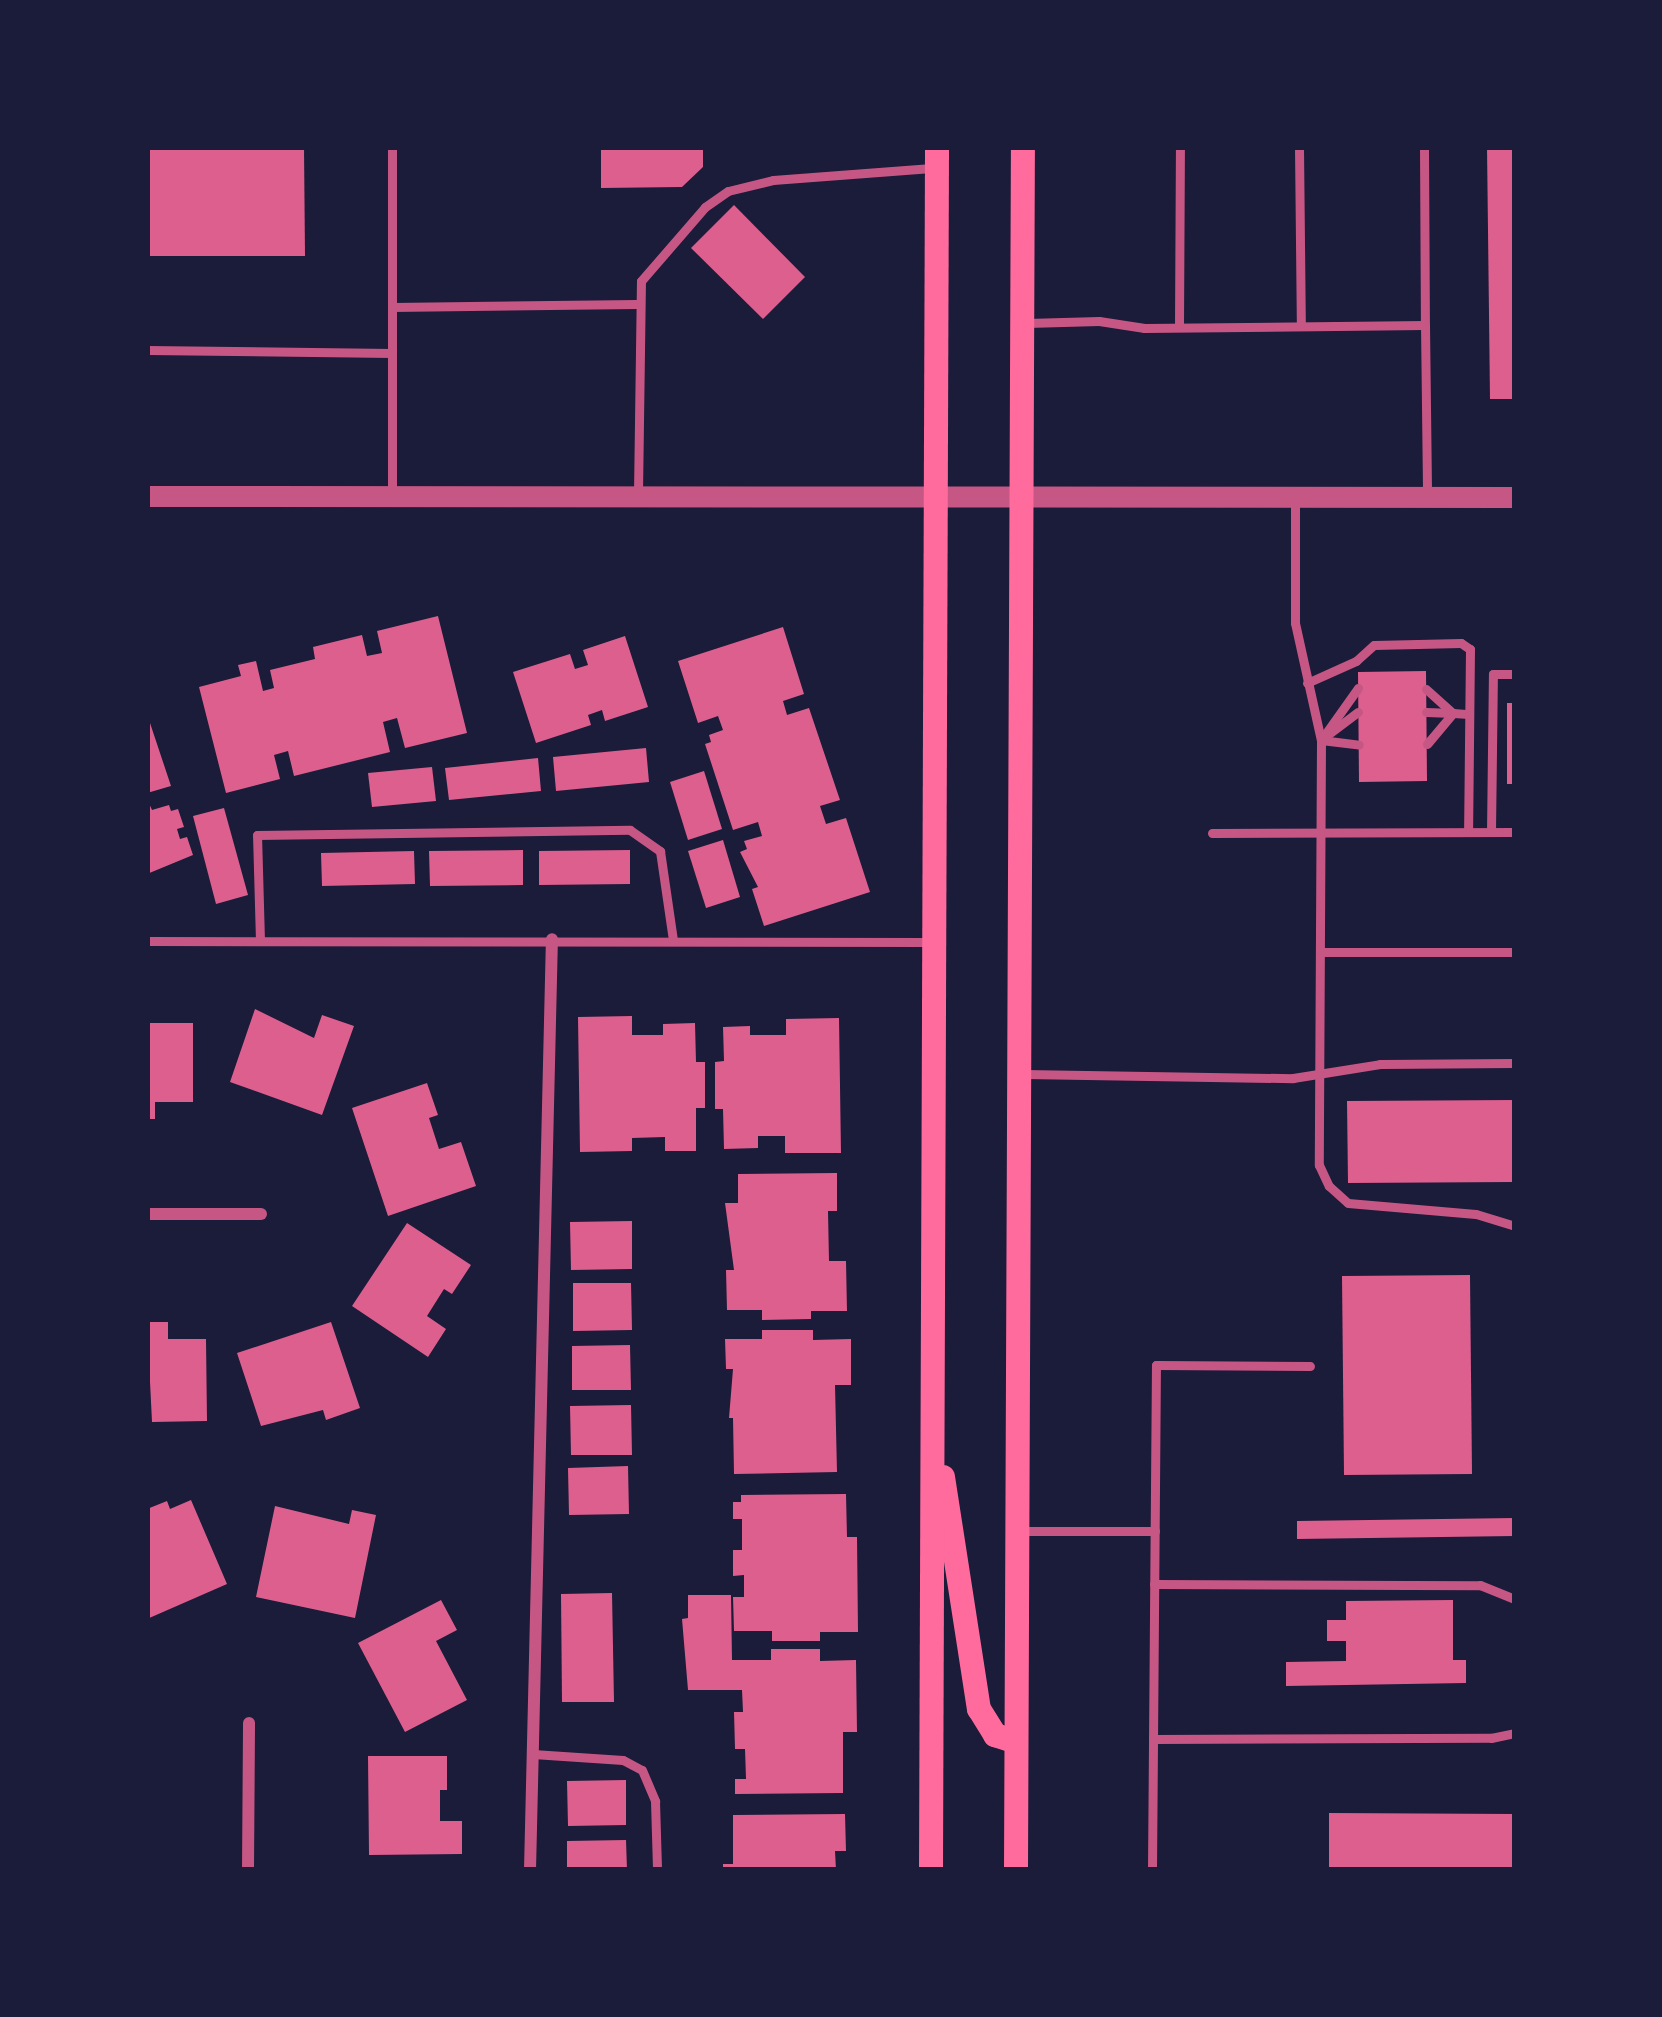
<!DOCTYPE html>
<html>
<head>
<meta charset="utf-8">
<style>
	body { margin:0 }
	#map { position:relative; width:1662px; height:2017px; overflow:hidden; background:#1b1b3a; font-family:Ubuntu,sans-serif }
	div>[style] { position:absolute }
	[style*='--x'] { left:calc(var(--x)*1px); top:calc(var(--y)*1px); width:calc(var(--w)*1px); rotate:calc(var(--a)*1deg) }
	.building>* { inset:0; background:#dd5f8e }
	.service>* { height:9px; margin:-4.5px; padding:0 4.5px; transform-origin:4.5px; border-radius:4.5px; background:#c65784 }
	.minor>* { height:12px; margin:-6px; padding:0 6px; transform-origin:6px; border-radius:6px; background:#c65784 }
	.tertiary>* { height:21px; margin:-10.5px; padding:0 10.5px; transform-origin:10.5px; border-radius:10.5px; background:#c65784 }
	.secondary>* { height:24px; margin:-12px; padding:0 12px; transform-origin:12px; border-radius:12px; background:#ff6b9d }
	span { translate:-50% -50%; white-space:nowrap; text-align:center; line-height:1.15; -webkit-text-stroke:12px #1b1b3a; paint-order:stroke }
	.frame { position:absolute; inset:0; border:150px solid #1b1b3a; pointer-events:none }
</style>
</head>
<body>
<div id="map">
	<div class="building">
		<div style="clip-path:polygon(201px 147px,304px 147px,305px 256px,147px 256px,147px 149px)"></div>
		<div style="clip-path:polygon(601px 147px,703px 147px,703px 167px,682px 187px,601px 188px)"></div>
		<div style="clip-path:polygon(1487px 147px,1515px 147px,1515px 399px,1490px 399px)"></div>
		<div style="clip-path:polygon(734px 205px,805px 277px,763px 319px,691px 248px)"></div>
		<div style="clip-path:polygon(438px 616px,467px 733px,405px 748px,397px 718px,383px 722px,390px 752px,294px 776px,288px 751px,274px 755px,280px 779px,226px 793px,199px 687px,241px 676px,238px 665px,256px 661px,263px 691px,274px 688px,270px 670px,315px 659px,313px 647px,362px 635px,367px 656px,382px 653px,377px 631px)"></div>
		<div style="clip-path:polygon(783px 627px,804px 694px,783px 701px,787px 715px,809px 708px,840px 800px,820px 806px,826px 824px,846px 818px,870px 892px,764px 926px,752px 889px,758px 887px,740px 852px,747px 849px,744px 841px,762px 836px,758px 822px,733px 830px,705px 744px,711px 742px,709px 735px,723px 730px,718px 716px,698px 723px,678px 661px)"></div>
		<div style="clip-path:polygon(625px 636px,648px 707px,605px 721px,602px 710px,588px 715px,591px 725px,536px 743px,513px 672px,570px 654px,575px 669px,588px 665px,583px 650px)"></div>
		<div style="clip-path:polygon(1426px 671px,1427px 781px,1359px 782px,1358px 672px)"></div>
		<div style="clip-path:polygon(1507px 703px,1515px 703px,1515px 784px,1507px 784px)"></div>
		<div style="clip-path:polygon(147px 714px,171px 786px,147px 793px)"></div>
		<div style="clip-path:polygon(646px 748px,649px 782px,556px 791px,553px 757px)"></div>
		<div style="clip-path:polygon(538px 758px,541px 791px,449px 800px,445px 768px)"></div>
		<div style="clip-path:polygon(432px 767px,436px 801px,372px 807px,368px 773px)"></div>
		<div style="clip-path:polygon(704px 771px,722px 829px,688px 840px,670px 782px)"></div>
		<div style="clip-path:polygon(147px 799px,152px 810px,169px 805px,171px 811px,178px 809px,184px 827px,177px 829px,180px 839px,187px 837px,193px 855px,147px 874px)"></div>
		<div style="clip-path:polygon(224px 808px,248px 895px,216px 904px,193px 816px)"></div>
		<div style="clip-path:polygon(723px 840px,740px 897px,706px 908px,688px 851px)"></div>
		<div style="clip-path:polygon(523px 850px,523px 885px,430px 886px,429px 851px)"></div>
		<div style="clip-path:polygon(630px 850px,630px 884px,539px 885px,539px 851px)"></div>
		<div style="clip-path:polygon(414px 851px,415px 884px,322px 886px,321px 853px)"></div>
		<div style="clip-path:polygon(255px 1009px,314px 1038px,322px 1015px,354px 1026px,322px 1115px,230px 1082px)"></div>
		<div style="clip-path:polygon(632px 1016px,632px 1035px,663px 1035px,663px 1024px,695px 1023px,696px 1062px,705px 1062px,705px 1108px,696px 1108px,696px 1151px,665px 1151px,665px 1137px,632px 1138px,632px 1151px,580px 1152px,578px 1017px)"></div>
		<div style="clip-path:polygon(839px 1018px,841px 1153px,785px 1153px,785px 1136px,758px 1136px,758px 1148px,724px 1149px,723px 1109px,715px 1109px,715px 1062px,724px 1061px,723px 1027px,750px 1026px,750px 1035px,786px 1035px,786px 1019px)"></div>
		<div style="clip-path:polygon(147px 1023px,193px 1023px,193px 1102px,155px 1102px,155px 1119px,147px 1119px)"></div>
		<div style="clip-path:polygon(427px 1083px,438px 1115px,429px 1118px,439px 1149px,461px 1142px,476px 1186px,388px 1216px,352px 1108px)"></div>
		<div style="clip-path:polygon(1515px 1100px,1515px 1182px,1348px 1183px,1347px 1101px)"></div>
		<div style="clip-path:polygon(837px 1173px,837px 1211px,828px 1211px,829px 1261px,846px 1261px,847px 1311px,811px 1311px,811px 1319px,762px 1320px,762px 1310px,727px 1310px,726px 1270px,734px 1270px,725px 1203px,738px 1203px,738px 1174px)"></div>
		<div style="clip-path:polygon(632px 1221px,632px 1269px,571px 1270px,570px 1222px)"></div>
		<div style="clip-path:polygon(407px 1223px,471px 1265px,452px 1294px,444px 1289px,427px 1316px,446px 1329px,428px 1357px,352px 1306px)"></div>
		<div style="clip-path:polygon(1470px 1275px,1472px 1474px,1344px 1475px,1342px 1276px)"></div>
		<div style="clip-path:polygon(573px 1283px,631px 1283px,632px 1330px,573px 1331px)"></div>
		<div style="clip-path:polygon(147px 1322px,168px 1322px,168px 1339px,206px 1339px,207px 1421px,152px 1422px)"></div>
		<div style="clip-path:polygon(331px 1322px,360px 1408px,326px 1420px,323px 1410px,261px 1426px,237px 1353px)"></div>
		<div style="clip-path:polygon(762px 1330px,813px 1330px,813px 1340px,851px 1339px,851px 1385px,835px 1385px,837px 1472px,734px 1474px,733px 1418px,729px 1418px,733px 1369px,726px 1369px,725px 1339px,762px 1339px)"></div>
		<div style="clip-path:polygon(630px 1345px,631px 1390px,572px 1390px,572px 1346px)"></div>
		<div style="clip-path:polygon(631px 1405px,632px 1455px,571px 1455px,570px 1406px)"></div>
		<div style="clip-path:polygon(628px 1466px,629px 1514px,569px 1515px,568px 1468px)"></div>
		<div style="clip-path:polygon(846px 1494px,847px 1537px,857px 1537px,858px 1632px,820px 1632px,820px 1641px,772px 1641px,772px 1631px,734px 1631px,733px 1597px,744px 1597px,744px 1575px,733px 1576px,733px 1550px,742px 1550px,742px 1519px,733px 1519px,733px 1502px,741px 1502px,741px 1495px)"></div>
		<div style="clip-path:polygon(191px 1500px,227px 1584px,147px 1619px,147px 1509px,167px 1501px,170px 1509px)"></div>
		<div style="clip-path:polygon(275px 1506px,349px 1524px,352px 1510px,376px 1515px,355px 1618px,256px 1597px)"></div>
		<div style="clip-path:polygon(1515px 1518px,1515px 1536px,1297px 1539px,1297px 1521px)"></div>
		<div style="clip-path:polygon(612px 1593px,614px 1702px,562px 1702px,561px 1594px)"></div>
		<div style="clip-path:polygon(688px 1595px,731px 1595px,732px 1660px,771px 1660px,771px 1649px,820px 1649px,820px 1661px,856px 1660px,857px 1732px,843px 1732px,843px 1793px,735px 1794px,735px 1779px,746px 1779px,745px 1749px,735px 1749px,734px 1712px,743px 1712px,742px 1690px,688px 1690px,682px 1619px,688px 1618px)"></div>
		<div style="clip-path:polygon(441px 1600px,457px 1630px,436px 1641px,467px 1700px,405px 1732px,358px 1643px)"></div>
		<div style="clip-path:polygon(1453px 1600px,1453px 1660px,1466px 1660px,1466px 1683px,1286px 1686px,1286px 1662px,1346px 1661px,1346px 1641px,1327px 1641px,1327px 1620px,1346px 1620px,1346px 1601px)"></div>
		<div style="clip-path:polygon(368px 1756px,447px 1756px,447px 1790px,440px 1790px,440px 1821px,462px 1821px,462px 1854px,369px 1855px)"></div>
		<div style="clip-path:polygon(626px 1780px,626px 1825px,568px 1826px,567px 1781px)"></div>
		<div style="clip-path:polygon(1329px 1813px,1515px 1814px,1515px 1870px,1329px 1870px)"></div>
		<div style="clip-path:polygon(845px 1814px,846px 1851px,835px 1851px,836px 1870px,723px 1870px,723px 1864px,733px 1864px,733px 1815px)"></div>
		<div style="clip-path:polygon(626px 1840px,627px 1870px,567px 1870px,567px 1841px)"></div>
	</div>
	<div class="service">
		<div style="--x:1299;--y:147;--w:179;--a:89.4"></div>
		<div style="--x:1424;--y:147;--w:178;--a:89.7"></div>
		<div style="--x:392;--y:307;--w:245;--a:-0.7"></div>
		<div style="--x:1027;--y:323;--w:72;--a:-1.6"></div>
		<div style="--x:1099;--y:321;--w:46;--a:8.8"></div>
		<div style="--x:1144;--y:328;--w:281;--a:-0.6"></div>
		<div style="--x:1425;--y:325;--w:172;--a:89.3"></div>
		<div style="--x:1179;--y:327;--w:180;--a:-89.7"></div>
		<div style="--x:147;--y:350;--w:245;--a:0.7"></div>
		<div style="--x:638;--y:494;--w:213;--a:-89.2"></div>
		<div style="--x:641;--y:281;--w:98;--a:-49.1"></div>
		<div style="--x:705;--y:207;--w:28;--a:-35"></div>
		<div style="--x:728;--y:191;--w:46;--a:-13.7"></div>
		<div style="--x:773;--y:180;--w:159;--a:-4.3"></div>
		<div style="--x:392;--y:495;--w:348;--a:-90"></div>
		<div style="--x:1295;--y:497;--w:126;--a:90"></div>
		<div style="--x:1295;--y:623;--w:120;--a:77.5"></div>
		<div style="--x:1321;--y:740;--w:425;--a:90.3"></div>
		<div style="--x:1319;--y:1165;--w:23;--a:65"></div>
		<div style="--x:1329;--y:1186;--w:25;--a:42"></div>
		<div style="--x:1348;--y:1203;--w:128;--a:4.9"></div>
		<div style="--x:1476;--y:1214;--w:41;--a:17.1"></div>
		<div style="--x:1307;--y:683;--w:54;--a:-24.2"></div>
		<div style="--x:1356;--y:661;--w:24;--a:-42"></div>
		<div style="--x:1374;--y:645;--w:87;--a:-1.3"></div>
		<div style="--x:1461;--y:643;--w:11;--a:34"></div>
		<div style="--x:1470;--y:649;--w:182;--a:90.6"></div>
		<div style="--x:1426;--y:689;--w:36;--a:42"></div>
		<div style="--x:1426;--y:712;--w:27;--a:2"></div>
		<div style="--x:1330;--y:733;--w:35;--a:-37"></div>
		<div style="--x:1321;--y:740;--w:64;--a:-54.6"></div>
		<div style="--x:1321;--y:740;--w:38;--a:7"></div>
		<div style="--x:1427;--y:744;--w:40;--a:-50"></div>
		<div style="--x:1453;--y:713;--w:16;--a:4"></div>
		<div style="--x:1491;--y:832;--w:158;--a:-89.3"></div>
		<div style="--x:1493;--y:674;--w:22;--a:0"></div>
		<div style="--x:1212;--y:833;--w:303;--a:-0.2"></div>
		<div style="--x:147;--y:941;--w:783;--a:0.07"></div>
		<div style="--x:260;--y:941;--w:106;--a:-91.6"></div>
		<div style="--x:257;--y:835;--w:373;--a:-0.8"></div>
		<div style="--x:630;--y:830;--w:37;--a:35"></div>
		<div style="--x:660;--y:851;--w:90;--a:81.7"></div>
		<div style="--x:1322;--y:952;--w:193;--a:0"></div>
		<div style="--x:1024;--y:1074;--w:269;--a:0.9"></div>
		<div style="--x:1293;--y:1078;--w:88;--a:-9.1"></div>
		<div style="--x:1380;--y:1064;--w:135;--a:-0.4"></div>
		<div style="--x:1022;--y:1531;--w:133;--a:0"></div>
		<div style="--x:1154;--y:1584;--w:326;--a:0.2"></div>
		<div style="--x:1480;--y:1585;--w:38;--a:22"></div>
		<div style="--x:1153;--y:1739;--w:338;--a:-0.2"></div>
		<div style="--x:1491;--y:1738;--w:25;--a:-12"></div>
		<div style="--x:533;--y:1754;--w:90;--a:3.8"></div>
		<div style="--x:623;--y:1760;--w:21;--a:28"></div>
		<div style="--x:642;--y:1770;--w:34;--a:67"></div>
		<div style="--x:655;--y:1801;--w:69;--a:88.3"></div>
		<div style="--x:1152;--y:1870;--w:505;--a:-89.55"></div>
		<div style="--x:1156;--y:1365;--w:154;--a:0.4"></div>
	</div>
	<div class="minor">
		<div style="--x:147;--y:1214;--w:114;--a:0"></div>
		<div style="--x:248;--y:1870;--w:147;--a:-89.6"></div>
		<div style="--x:530;--y:1870;--w:931;--a:-88.65"></div>
	</div>
	<div class="tertiary">
		<div style="--x:147;--y:496;--w:1368;--a:0.04"></div>
	</div>
	<div class="secondary">
		<div style="--x:943;--y:1477;--w:235;--a:81.2"></div>
		<div style="--x:979;--y:1709;--w:31;--a:58"></div>
		<div style="--x:995;--y:1735;--w:22;--a:18"></div>
		<div style="--x:931;--y:1870;--w:1723;--a:-89.8"></div>
		<div style="--x:1016;--y:1870;--w:1723;--a:-89.77"></div>
	</div>
	<div class="frame"></div>
</div>
</body>
</html>
